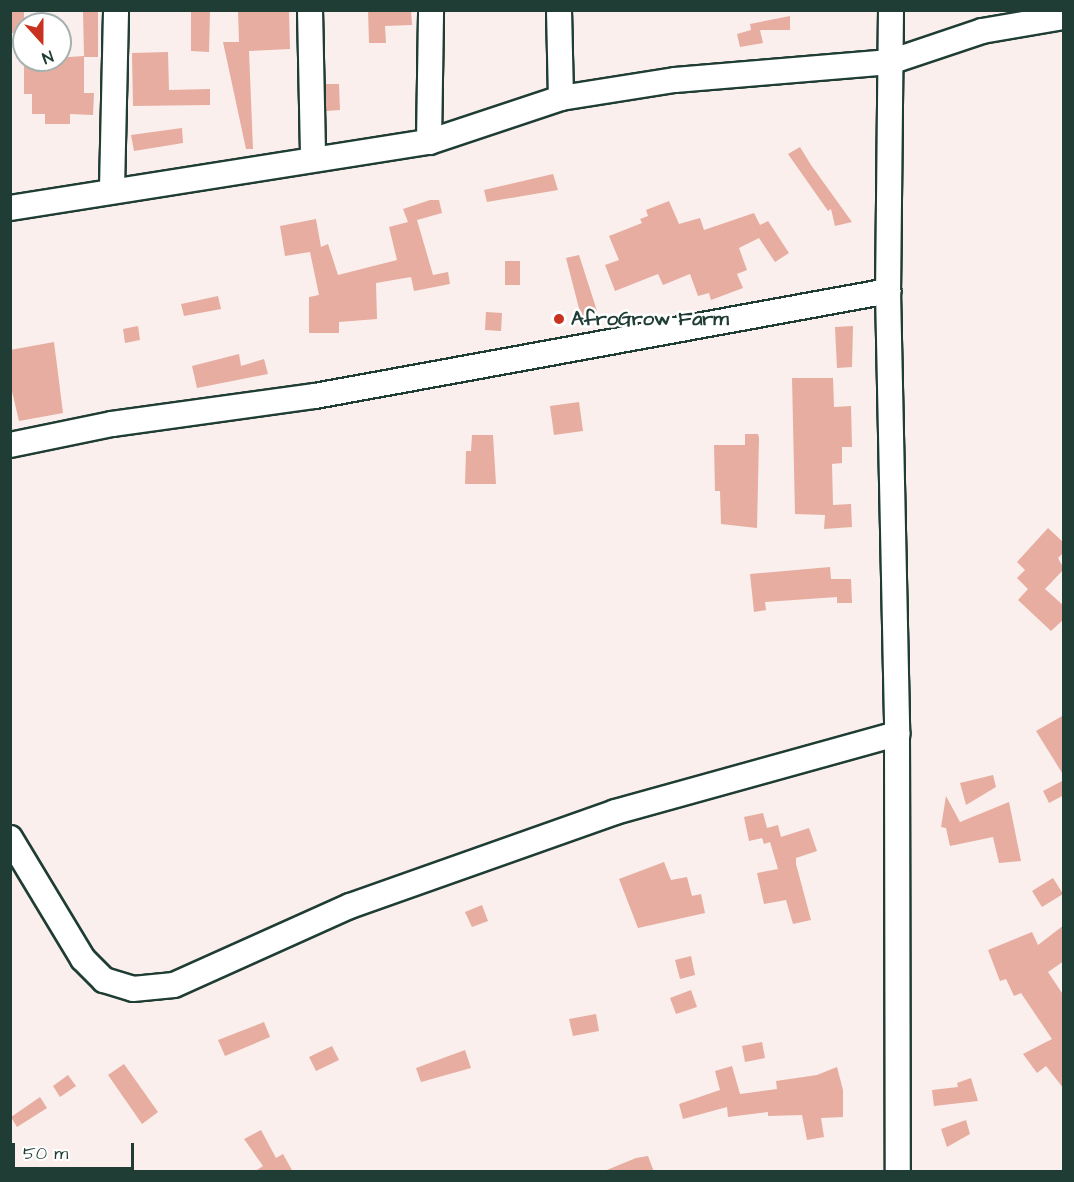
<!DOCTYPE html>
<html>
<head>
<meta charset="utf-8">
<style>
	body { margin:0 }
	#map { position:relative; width:1074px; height:1182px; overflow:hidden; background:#faefec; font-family:"Architects Daughter",sans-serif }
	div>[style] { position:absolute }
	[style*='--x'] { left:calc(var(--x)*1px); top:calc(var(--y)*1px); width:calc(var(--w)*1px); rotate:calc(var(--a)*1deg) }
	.building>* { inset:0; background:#e6ada0 }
	.roads { filter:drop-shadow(2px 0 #1f3d34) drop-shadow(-2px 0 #1f3d34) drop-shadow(0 2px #1f3d34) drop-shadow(0 -2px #1f3d34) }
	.minor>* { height:24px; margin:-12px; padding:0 12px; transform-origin:12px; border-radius:12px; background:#fff }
	.dots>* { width:16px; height:16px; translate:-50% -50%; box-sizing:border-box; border:3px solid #fff; border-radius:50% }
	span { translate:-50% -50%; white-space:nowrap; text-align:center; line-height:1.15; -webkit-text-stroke:5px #fff; paint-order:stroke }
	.poi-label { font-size:20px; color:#1f3d34; font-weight:700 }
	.left { translate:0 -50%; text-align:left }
	.frame { position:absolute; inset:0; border:12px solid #1f3d34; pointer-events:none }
	.north { position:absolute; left:12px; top:12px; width:60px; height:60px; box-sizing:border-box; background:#fff; border:2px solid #a5b1ae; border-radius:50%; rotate:159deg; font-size:16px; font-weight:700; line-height:24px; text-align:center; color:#1f3d34 }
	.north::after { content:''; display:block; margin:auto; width:21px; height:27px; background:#c8321e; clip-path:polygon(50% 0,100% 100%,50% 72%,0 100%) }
	.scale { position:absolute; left:12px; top:1143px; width:122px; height:27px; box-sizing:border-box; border:3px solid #1f3d34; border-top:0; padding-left:8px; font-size:18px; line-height:21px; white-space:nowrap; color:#1f3d34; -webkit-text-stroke:4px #fff; paint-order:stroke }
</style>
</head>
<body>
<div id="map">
	<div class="building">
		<div style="clip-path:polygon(191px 10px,210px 10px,209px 52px,191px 51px)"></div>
		<div style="clip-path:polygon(238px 10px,289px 10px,290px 49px,249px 51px,253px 149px,246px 149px,223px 42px,239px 42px)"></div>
		<div style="clip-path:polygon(368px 10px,411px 10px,412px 25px,385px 26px,386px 43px,369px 43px)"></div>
		<div style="clip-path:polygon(98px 11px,98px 57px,84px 57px,84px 93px,94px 93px,93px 115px,70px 114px,70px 124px,45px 124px,45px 114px,32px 114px,32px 94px,24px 94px,24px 60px,84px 56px,83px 12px)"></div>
		<div style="clip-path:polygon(10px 12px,24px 12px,24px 33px,10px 33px)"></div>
		<div style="clip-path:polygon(790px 16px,790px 30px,760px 30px,763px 43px,740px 47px,737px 34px,751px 30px,750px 24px)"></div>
		<div style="clip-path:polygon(168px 52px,169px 90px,210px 89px,210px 105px,133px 106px,132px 53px)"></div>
		<div style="clip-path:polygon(326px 84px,339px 84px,340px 110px,326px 111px)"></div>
		<div style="clip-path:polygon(182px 128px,183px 143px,134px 151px,131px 135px)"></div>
		<div style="clip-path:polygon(800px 147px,811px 165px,852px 222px,835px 226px,831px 209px,828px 211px,788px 154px)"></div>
		<div style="clip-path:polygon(553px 174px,558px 190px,487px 202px,484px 190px)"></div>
		<div style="clip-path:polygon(430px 200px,439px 200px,442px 213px,417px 220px,433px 275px,448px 272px,450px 284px,414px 291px,411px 277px,376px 283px,377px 319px,339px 322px,339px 333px,309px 333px,309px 297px,319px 295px,310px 252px,285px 256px,280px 226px,316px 219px,321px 247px,328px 244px,338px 275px,397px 260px,389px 227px,408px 222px,403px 209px)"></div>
		<div style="clip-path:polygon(669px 201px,679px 224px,700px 218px,704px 230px,754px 213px,760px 225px,768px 221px,789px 253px,775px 262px,759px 238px,739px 248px,747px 270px,737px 274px,743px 288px,711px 300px,709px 293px,698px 296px,690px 274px,663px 285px,658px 274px,615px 291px,605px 265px,619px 260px,609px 236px,642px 223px,640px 219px,648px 216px,646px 210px)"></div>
		<div style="clip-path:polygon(579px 255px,597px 311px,581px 316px,566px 258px)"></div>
		<div style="clip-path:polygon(505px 261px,520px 261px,520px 285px,505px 285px)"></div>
		<div style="clip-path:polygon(218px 296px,221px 309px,184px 316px,181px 304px)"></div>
		<div style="clip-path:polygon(486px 312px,502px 313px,501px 331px,485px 330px)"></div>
		<div style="clip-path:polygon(138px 326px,140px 340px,125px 343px,123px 329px)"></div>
		<div style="clip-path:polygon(853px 326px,852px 367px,837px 368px,835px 327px)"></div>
		<div style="clip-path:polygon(54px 342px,63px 413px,19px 421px,10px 383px,10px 350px)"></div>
		<div style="clip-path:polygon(239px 354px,241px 366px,264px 359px,268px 374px,197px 388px,192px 366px)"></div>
		<div style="clip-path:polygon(792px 378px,833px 378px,834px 407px,851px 406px,852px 447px,842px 447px,842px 463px,832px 464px,833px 505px,851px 504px,852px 527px,824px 529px,825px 515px,795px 514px)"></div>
		<div style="clip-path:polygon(579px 402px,583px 431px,554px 435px,550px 406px)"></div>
		<div style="clip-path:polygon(745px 434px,758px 434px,759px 438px,757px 528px,721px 524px,720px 491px,715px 491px,714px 445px,745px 445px)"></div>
		<div style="clip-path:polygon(472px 435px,493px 435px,496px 484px,465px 484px,466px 451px,471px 451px)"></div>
		<div style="clip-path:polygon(1048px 528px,1064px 543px,1064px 552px,1058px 558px,1064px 569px,1045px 589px,1064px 606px,1064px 619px,1051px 631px,1018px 600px,1028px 589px,1017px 578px,1025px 570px,1017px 562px)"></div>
		<div style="clip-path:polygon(830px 567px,831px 579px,851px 579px,852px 603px,837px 603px,837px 597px,765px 602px,766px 610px,754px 612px,750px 574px)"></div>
		<div style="clip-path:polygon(1064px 715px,1064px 776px,1036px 731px)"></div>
		<div style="clip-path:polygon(993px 775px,996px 787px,966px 805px,960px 783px)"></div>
		<div style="clip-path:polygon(1064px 780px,1064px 795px,1049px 803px,1043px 791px)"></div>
		<div style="clip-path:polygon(946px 796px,960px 822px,1009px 802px,1021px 861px,999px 863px,993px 837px,950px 846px,946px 828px,941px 827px)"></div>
		<div style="clip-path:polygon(763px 813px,767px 828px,778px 825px,781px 837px,809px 828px,817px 851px,796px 858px,796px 864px,811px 920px,793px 924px,786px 900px,764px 904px,757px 873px,778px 869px,770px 842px,764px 844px,762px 838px,749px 841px,744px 817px)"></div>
		<div style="clip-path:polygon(664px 862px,671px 880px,687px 877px,692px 896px,701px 894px,705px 913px,638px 928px,619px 879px)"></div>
		<div style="clip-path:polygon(1053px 878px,1063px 894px,1042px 907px,1032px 891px)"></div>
		<div style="clip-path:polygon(482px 905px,488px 921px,472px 927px,465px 912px)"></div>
		<div style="clip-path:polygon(1064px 925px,1064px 961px,1048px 972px,1064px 996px,1064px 1089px,1046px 1066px,1037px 1073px,1023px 1054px,1052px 1039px,1021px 993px,1014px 996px,1006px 979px,1000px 981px,988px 950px,1032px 932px,1038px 945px)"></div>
		<div style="clip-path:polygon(691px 956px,695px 975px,680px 979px,675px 960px)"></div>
		<div style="clip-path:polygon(691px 990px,697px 1007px,676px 1014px,670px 998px)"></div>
		<div style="clip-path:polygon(596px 1014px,599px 1031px,573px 1036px,569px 1019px)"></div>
		<div style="clip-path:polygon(264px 1022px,270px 1037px,225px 1056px,218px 1040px)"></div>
		<div style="clip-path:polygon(762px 1042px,765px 1058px,745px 1062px,742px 1046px)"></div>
		<div style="clip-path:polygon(332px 1046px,339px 1060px,316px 1071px,309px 1057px)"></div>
		<div style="clip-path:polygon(465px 1050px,471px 1068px,421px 1082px,416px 1068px)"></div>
		<div style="clip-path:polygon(124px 1064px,158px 1112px,142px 1124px,108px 1075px)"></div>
		<div style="clip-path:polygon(732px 1066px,740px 1094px,777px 1089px,776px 1081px,817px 1075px,837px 1067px,843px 1090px,843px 1117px,821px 1118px,824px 1137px,807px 1140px,802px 1115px,768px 1116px,768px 1112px,728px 1117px,727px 1107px,683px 1119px,679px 1104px,720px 1090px,715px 1071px)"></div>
		<div style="clip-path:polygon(68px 1075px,76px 1086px,60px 1097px,53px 1086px)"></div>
		<div style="clip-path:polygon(971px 1078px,978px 1101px,934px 1106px,932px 1090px,958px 1087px,957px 1083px)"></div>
		<div style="clip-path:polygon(40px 1097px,47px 1108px,17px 1127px,11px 1117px)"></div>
		<div style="clip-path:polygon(966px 1120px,970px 1134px,947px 1147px,941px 1129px)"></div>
		<div style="clip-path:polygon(261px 1130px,276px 1158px,283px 1154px,293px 1172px,254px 1172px,263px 1166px,244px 1139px)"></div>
		<div style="clip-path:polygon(648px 1156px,654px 1172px,602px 1172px,636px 1158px)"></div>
	</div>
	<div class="roads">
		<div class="minor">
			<div style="--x:310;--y:10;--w:149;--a:88.8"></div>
			<div style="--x:559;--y:10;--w:88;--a:88.7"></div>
			<div style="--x:891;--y:10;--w:281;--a:90.6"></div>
			<div style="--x:888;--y:291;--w:443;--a:88.8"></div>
			<div style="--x:897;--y:734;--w:438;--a:89.9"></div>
			<div style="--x:429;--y:142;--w:132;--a:-89.1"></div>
			<div style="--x:112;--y:189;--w:179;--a:-88.7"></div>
			<div style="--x:10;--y:208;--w:424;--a:-9"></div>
			<div style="--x:429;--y:142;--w:139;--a:-18.4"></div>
			<div style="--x:561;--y:98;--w:115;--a:-9"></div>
			<div style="--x:675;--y:80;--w:216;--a:-4.8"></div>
			<div style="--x:890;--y:62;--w:97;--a:-18.6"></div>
			<div style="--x:982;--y:31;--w:83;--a:-9.7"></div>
			<div style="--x:10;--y:445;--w:104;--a:-11.6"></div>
			<div style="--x:112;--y:424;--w:205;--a:-7.9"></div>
			<div style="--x:315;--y:396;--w:583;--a:-10.38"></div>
			<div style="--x:10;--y:838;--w:141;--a:58.9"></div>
			<div style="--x:83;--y:959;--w:30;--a:45"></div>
			<div style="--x:104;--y:980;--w:30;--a:17"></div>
			<div style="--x:133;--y:989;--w:41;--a:-5.6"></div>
			<div style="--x:174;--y:985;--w:193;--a:-24.2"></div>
			<div style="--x:350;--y:906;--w:281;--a:-19.5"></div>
			<div style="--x:615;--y:812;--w:293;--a:-15.5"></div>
		</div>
	</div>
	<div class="dots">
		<div style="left:559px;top:319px;background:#c8321e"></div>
	</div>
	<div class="poi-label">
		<span class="left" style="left:571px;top:319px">AfroGrow Farm</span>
	</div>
	<div class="frame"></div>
	<div class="north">N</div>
	<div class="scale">50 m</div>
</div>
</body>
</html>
